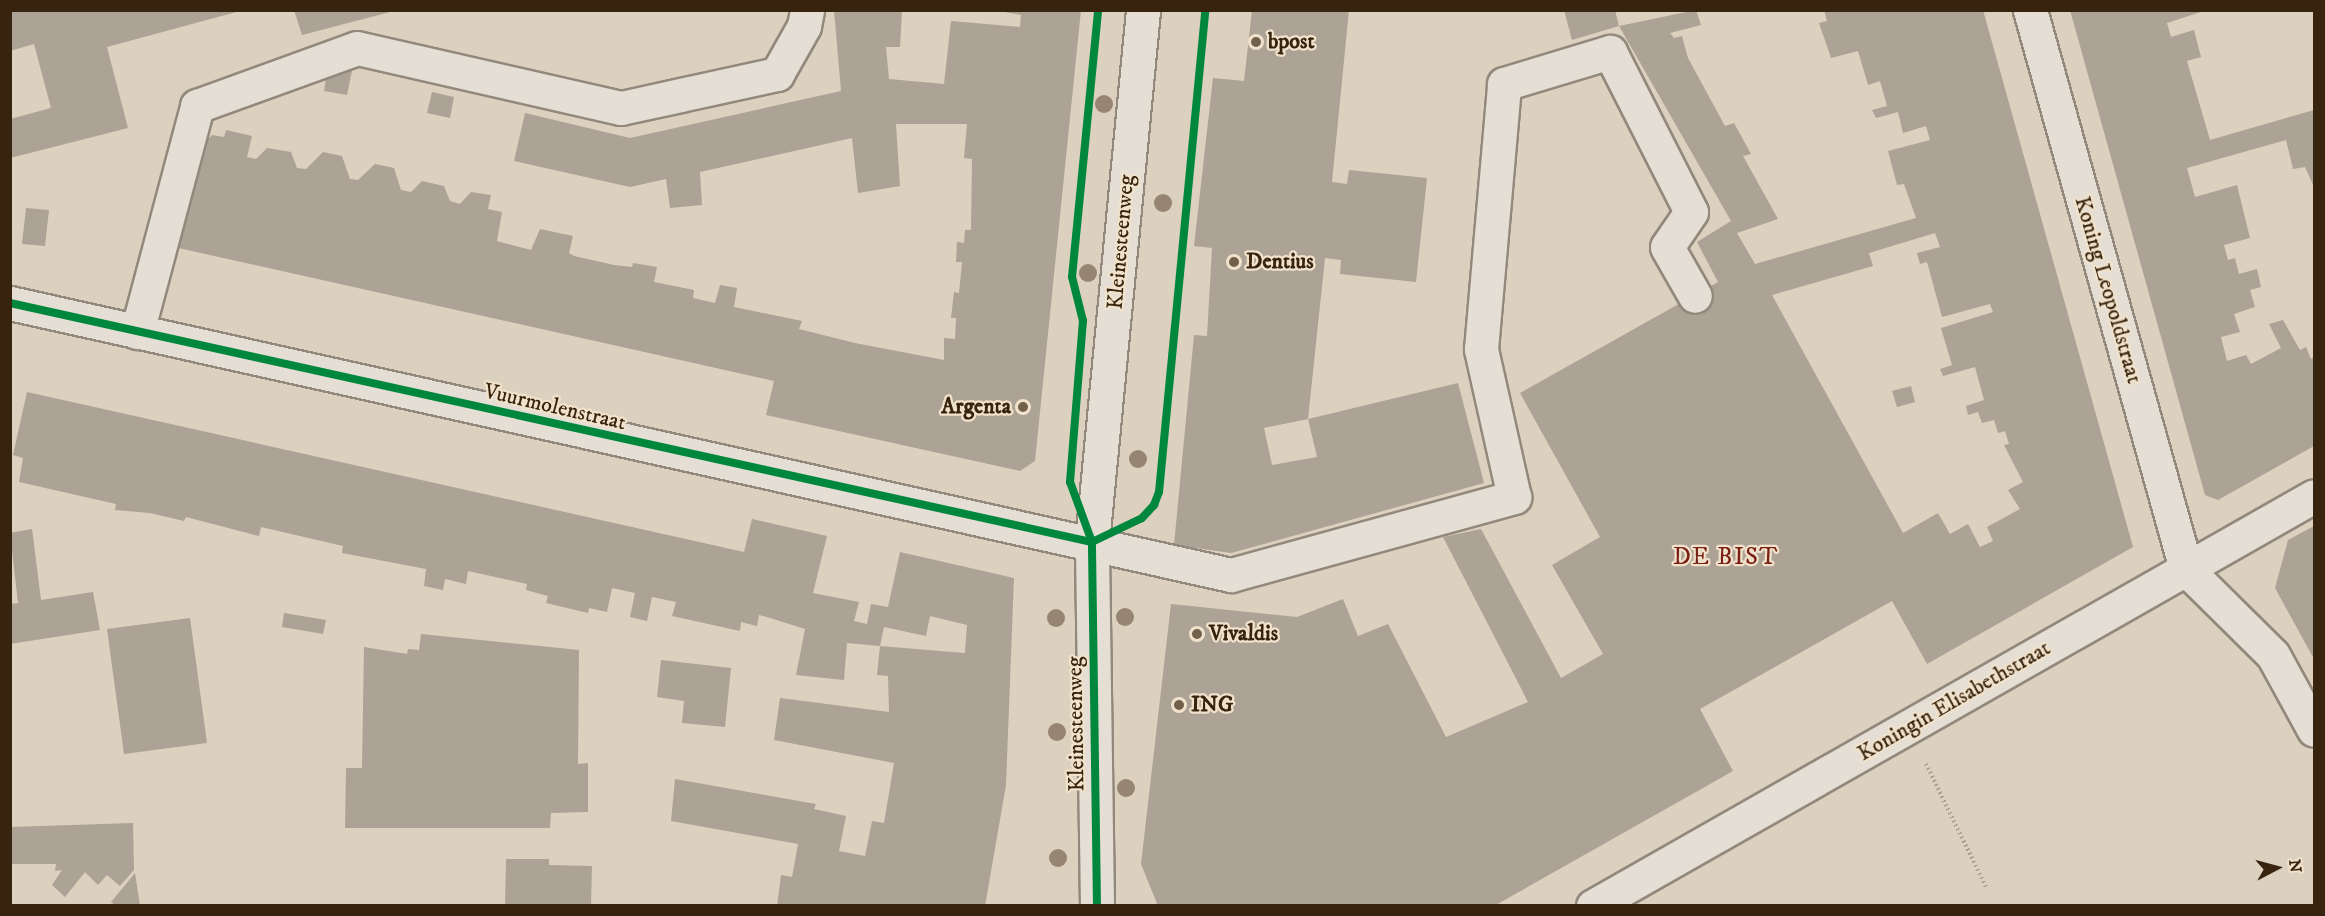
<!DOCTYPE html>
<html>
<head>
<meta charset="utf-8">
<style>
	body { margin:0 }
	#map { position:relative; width:2325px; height:916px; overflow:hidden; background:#dcd0be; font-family:"IM FELL DW Pica",serif }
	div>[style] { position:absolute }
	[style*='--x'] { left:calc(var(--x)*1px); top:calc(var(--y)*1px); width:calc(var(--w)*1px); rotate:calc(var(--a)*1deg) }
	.building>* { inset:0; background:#aca295 }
	.path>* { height:4px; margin-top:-2px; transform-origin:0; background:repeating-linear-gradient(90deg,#a49d94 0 1.5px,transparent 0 4.5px) }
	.roads { filter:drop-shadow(2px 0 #92887c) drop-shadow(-2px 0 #92887c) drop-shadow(0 2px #92887c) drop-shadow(0 -2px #92887c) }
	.minor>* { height:33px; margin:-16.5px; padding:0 16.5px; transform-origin:16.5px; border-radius:16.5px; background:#e4ded4 }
	.cycleway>* { height:8px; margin:-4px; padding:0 4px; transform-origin:4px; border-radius:4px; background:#00873e }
	.trees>* { width:18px; height:18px; margin:-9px; border-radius:50%; background:#968570 }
	.dots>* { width:16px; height:16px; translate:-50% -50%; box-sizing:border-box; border:3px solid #f1e2cc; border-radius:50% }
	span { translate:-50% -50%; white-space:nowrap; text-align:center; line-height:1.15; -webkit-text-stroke:4.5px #f1e2cc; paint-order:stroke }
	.poi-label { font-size:22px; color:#37230e; font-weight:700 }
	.left { translate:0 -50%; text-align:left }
	.right { translate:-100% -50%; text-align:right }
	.street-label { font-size:22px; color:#37230e }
	.neighbourhood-label { font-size:24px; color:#7a1f14; letter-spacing:1.5px }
	.frame { position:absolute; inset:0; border:12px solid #37230e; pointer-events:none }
	.north { position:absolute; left:2247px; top:838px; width:60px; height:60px; -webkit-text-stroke:4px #f1e2cc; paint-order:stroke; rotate:84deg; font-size:16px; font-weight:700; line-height:24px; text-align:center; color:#37230e }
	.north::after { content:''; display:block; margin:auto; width:21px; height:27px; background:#37230e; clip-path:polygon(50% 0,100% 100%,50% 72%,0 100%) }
</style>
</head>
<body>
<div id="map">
	<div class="building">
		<div style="clip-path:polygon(10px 10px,240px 10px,240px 11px,107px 47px,128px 128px,10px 158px,10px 119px,51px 108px,34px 44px,10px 51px)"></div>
		<div style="clip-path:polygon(294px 10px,394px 10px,394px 11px,302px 35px)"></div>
		<div style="clip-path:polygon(834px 10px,902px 10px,900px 47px,886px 47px,889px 79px,944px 84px,951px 21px,1020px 27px,1021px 15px,994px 10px,1081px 10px,1035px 461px,1020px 471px,766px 415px,774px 381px,174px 247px,201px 147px,212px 135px,224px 137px,226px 130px,252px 136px,247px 157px,256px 159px,267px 148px,291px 152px,297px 168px,306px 169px,323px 152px,342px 156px,350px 179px,358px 180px,375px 164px,394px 168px,401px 190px,411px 192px,422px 181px,444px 186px,450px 201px,460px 204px,471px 192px,491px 195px,488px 209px,502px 212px,497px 241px,531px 250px,540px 229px,573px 236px,569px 253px,574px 256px,614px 265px,632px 267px,633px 263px,657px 267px,654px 282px,694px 290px,693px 298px,715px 303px,720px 285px,737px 288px,734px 307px,802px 321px,799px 329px,855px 343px,944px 360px,944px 338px,955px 339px,956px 318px,951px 318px,954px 292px,959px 293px,962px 262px,956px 262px,957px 242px,964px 243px,965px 230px,971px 230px,972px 159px,964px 158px,967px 124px,896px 124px,900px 186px,858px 193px,852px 138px,700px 172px,702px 205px,670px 208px,666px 179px,630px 187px,514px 161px,525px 113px,630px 138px,841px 91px)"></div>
		<div style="clip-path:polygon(1252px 10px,1349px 10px,1332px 182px,1347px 184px,1349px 170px,1427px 178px,1416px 282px,1340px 274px,1341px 260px,1325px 258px,1308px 419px,1264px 428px,1272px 465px,1317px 457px,1308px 419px,1458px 383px,1484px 483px,1231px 553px,1174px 545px,1194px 335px,1207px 336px,1212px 248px,1194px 246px,1213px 78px,1244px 81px)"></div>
		<div style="clip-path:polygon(1564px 10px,1615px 10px,1619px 26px,1572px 40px)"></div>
		<div style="clip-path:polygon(evenodd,1696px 10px,1701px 25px,1670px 33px,1674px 38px,1682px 36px,1688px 58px,1725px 126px,1734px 123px,1751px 154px,1743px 156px,1778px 219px,1737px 233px,1755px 264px,1916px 218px,1904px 184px,1897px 185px,1888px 151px,1930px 140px,1926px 126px,1903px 133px,1898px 112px,1876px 118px,1872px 110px,1887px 106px,1880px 81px,1868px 85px,1858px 51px,1831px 58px,1819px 23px,1827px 21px,1824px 10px,1983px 10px,2133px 547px,1927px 664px,1892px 601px,1766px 672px,1700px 709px,1733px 771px,1494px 906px,1158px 906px,1141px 864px,1171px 604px,1297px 617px,1343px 599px,1358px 636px,1388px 624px,1446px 737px,1528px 702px,1443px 537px,1481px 529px,1561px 678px,1603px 654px,1552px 565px,1600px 537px,1520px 393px,1718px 282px,1697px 242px,1731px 221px,1619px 26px,1696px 10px,1935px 233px,1940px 247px,1917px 253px,1920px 264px,1927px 262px,1942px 317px,1990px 304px,1993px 312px,1941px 328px,1952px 365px,1940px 369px,1943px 376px,1975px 367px,1984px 400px,1966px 406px,1968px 415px,1978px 412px,1982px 423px,1994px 420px,1998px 433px,2005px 431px,2009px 444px,2004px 445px,2023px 482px,2008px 490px,2020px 509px,1987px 527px,1993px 541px,1980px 547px,1968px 524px,1950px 534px,1938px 513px,1903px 533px,1772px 295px,1873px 266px,1869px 253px,1935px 233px)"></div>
		<div style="clip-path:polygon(2070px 10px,2207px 10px,2167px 23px,2171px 37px,2194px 30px,2201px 57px,2187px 61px,2210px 140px,2314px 110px,2314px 187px,2305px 167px,2293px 169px,2286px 140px,2187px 168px,2195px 197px,2237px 185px,2250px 238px,2224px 245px,2228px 260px,2235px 258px,2239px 274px,2257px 269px,2261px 287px,2250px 290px,2255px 307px,2234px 314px,2240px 332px,2221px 337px,2227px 361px,2246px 355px,2251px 364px,2281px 348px,2269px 324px,2283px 320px,2300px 350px,2306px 347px,2311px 359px,2314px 357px,2314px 446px,2218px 500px,2205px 495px)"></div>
		<div style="clip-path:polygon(328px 67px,352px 71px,347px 95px,324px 91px)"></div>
		<div style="clip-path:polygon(432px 92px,454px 97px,450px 118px,427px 113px)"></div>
		<div style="clip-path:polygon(26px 208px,49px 210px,45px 246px,22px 244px)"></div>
		<div style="clip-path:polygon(1911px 386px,1915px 402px,1897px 407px,1892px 391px)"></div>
		<div style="clip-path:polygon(27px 392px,744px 552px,752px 519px,827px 536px,813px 593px,859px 602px,854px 621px,867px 624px,871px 604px,888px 607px,900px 552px,1014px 578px,1006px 785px,985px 906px,777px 906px,781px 875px,792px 877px,798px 844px,671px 821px,675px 779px,816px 804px,814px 809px,846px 816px,839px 851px,865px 856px,872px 821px,884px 823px,894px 763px,774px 740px,780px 698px,889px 712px,888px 676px,877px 675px,880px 646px,965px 653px,967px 625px,930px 616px,926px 636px,884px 627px,880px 646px,847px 643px,844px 680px,796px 675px,805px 629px,767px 617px,759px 615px,757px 626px,741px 622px,740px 631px,672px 616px,676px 602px,652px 597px,647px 621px,630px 617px,635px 593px,612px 588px,607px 612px,589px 608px,588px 613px,546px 603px,548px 596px,526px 590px,527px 584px,468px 571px,466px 584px,445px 579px,443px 590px,424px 586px,426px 569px,342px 553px,343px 546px,261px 527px,259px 536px,186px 517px,184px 521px,150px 513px,115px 510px,116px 504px,19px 482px,23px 458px,13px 455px)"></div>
		<div style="clip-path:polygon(2314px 526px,2314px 659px,2275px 588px,2288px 540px)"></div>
		<div style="clip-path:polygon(32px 529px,41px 600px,93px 592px,100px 630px,10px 644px,10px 604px,18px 603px,10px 533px)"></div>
		<div style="clip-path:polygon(284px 613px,326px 620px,323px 634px,282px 627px)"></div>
		<div style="clip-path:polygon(190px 618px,207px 743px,124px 754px,107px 629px)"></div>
		<div style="clip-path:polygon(421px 634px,579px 650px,578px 764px,588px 763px,588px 812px,551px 813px,550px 828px,345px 828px,346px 768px,362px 768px,364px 647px,407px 654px,408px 649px,419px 650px)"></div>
		<div style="clip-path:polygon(661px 660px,731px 668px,725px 727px,682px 723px,684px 701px,657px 697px)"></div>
		<div style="clip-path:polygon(133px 823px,134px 870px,120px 886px,107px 875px,98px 885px,85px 872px,65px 897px,52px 885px,62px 870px,55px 871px,56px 864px,10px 864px,10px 827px)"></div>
		<div style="clip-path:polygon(506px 859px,549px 859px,549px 865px,592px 866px,591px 906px,505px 906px)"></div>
		<div style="clip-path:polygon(135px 873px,140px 906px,116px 906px,111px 902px)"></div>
	</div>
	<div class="path">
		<div style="--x:1926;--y:764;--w:137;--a:64"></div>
	</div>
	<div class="roads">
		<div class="minor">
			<div style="--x:2030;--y:10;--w:580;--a:74.41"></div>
			<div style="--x:2186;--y:569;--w:122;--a:44.7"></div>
			<div style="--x:2273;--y:655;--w:85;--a:61.3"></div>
			<div style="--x:10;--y:303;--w:1251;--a:12.56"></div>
			<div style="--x:1231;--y:575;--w:294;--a:-15.4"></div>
			<div style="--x:1514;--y:497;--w:152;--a:-102.6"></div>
			<div style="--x:1481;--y:349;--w:266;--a:-85"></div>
			<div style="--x:1504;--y:84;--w:111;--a:-16.8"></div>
			<div style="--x:1610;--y:52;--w:179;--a:63.1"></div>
			<div style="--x:1691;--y:212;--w:42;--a:124.4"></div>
			<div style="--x:1667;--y:247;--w:56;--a:60.3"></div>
			<div style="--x:137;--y:332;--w:234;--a:-75.1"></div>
			<div style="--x:197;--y:106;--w:170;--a:-19.9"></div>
			<div style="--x:357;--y:48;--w:271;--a:12.8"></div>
			<div style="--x:621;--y:108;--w:160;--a:-12.3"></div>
			<div style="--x:777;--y:74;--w:55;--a:-60.6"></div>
			<div style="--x:804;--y:26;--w:16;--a:-79"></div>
			<div style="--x:1097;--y:906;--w:364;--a:-90.8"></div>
			<div style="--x:1092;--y:542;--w:534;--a:-84.52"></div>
			<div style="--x:1593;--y:906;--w:829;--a:-29.62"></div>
		</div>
	</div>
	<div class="cycleway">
		<div style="--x:10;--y:303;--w:1108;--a:12.46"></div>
		<div style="--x:1092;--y:542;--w:55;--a:-25.6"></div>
		<div style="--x:1142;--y:518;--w:18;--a:-47"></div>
		<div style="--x:1154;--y:505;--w:14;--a:-69"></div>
		<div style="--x:1159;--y:492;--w:484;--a:-84.5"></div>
		<div style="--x:1097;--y:906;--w:364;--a:-90.8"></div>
		<div style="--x:1092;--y:542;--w:64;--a:-110.1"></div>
		<div style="--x:1070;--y:482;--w:162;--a:-85.4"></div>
		<div style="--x:1083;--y:321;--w:45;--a:-104"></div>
		<div style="--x:1072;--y:277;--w:268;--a:-84.4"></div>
	</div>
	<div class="trees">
		<div style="left:1104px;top:104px"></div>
		<div style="left:1163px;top:203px"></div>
		<div style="left:1088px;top:273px"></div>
		<div style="left:1138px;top:459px"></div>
		<div style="left:1125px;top:617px"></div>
		<div style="left:1056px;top:618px"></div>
		<div style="left:1057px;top:732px"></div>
		<div style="left:1126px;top:788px"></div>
		<div style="left:1058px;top:858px"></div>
	</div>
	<div class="dots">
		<div style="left:1256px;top:42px;background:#71604c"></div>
		<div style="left:1234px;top:262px;background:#71604c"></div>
		<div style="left:1023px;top:407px;background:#71604c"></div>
		<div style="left:1197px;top:634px;background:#71604c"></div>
		<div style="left:1179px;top:705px;background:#71604c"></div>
	</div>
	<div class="poi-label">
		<span class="left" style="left:1268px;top:42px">bpost</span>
		<span class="left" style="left:1246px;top:262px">Dentius</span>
		<span class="right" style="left:1011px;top:407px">Argenta</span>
		<span class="left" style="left:1209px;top:634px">Vivaldis</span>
		<span class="left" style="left:1191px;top:705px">ING</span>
	</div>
	<div class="street-label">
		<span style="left:1121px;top:242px;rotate:-85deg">Kleinesteenweg</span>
		<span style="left:2108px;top:290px;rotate:74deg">Koning Leopoldstraat</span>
		<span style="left:555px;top:407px;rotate:13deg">Vuurmolenstraat</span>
		<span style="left:1954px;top:701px;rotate:-30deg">Koningin Elisabethstraat</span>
		<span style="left:1076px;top:724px;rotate:-91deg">Kleinesteenweg</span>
	</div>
	<div class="neighbourhood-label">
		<span style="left:1726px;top:558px">DE BIST</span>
	</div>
	<div class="frame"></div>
	<div class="north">N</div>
</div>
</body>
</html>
